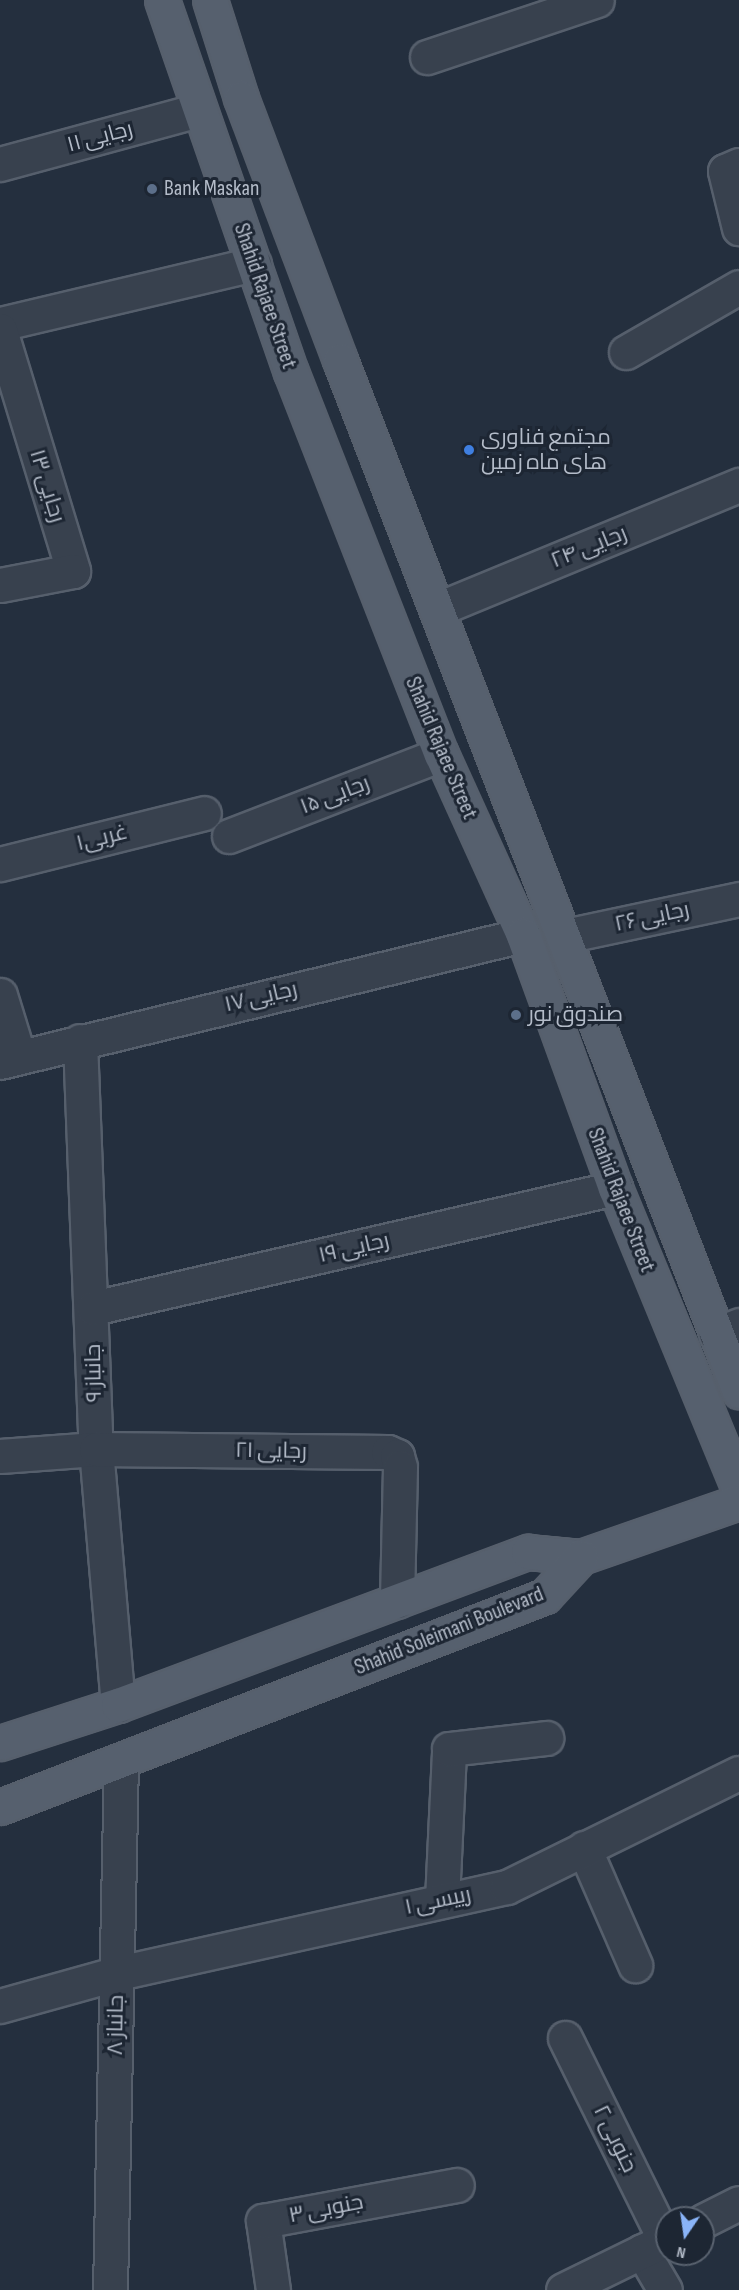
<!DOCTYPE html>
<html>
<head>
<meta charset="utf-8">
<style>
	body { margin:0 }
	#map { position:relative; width:739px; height:2290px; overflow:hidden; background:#242f3e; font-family:"Sofia Sans Condensed",Cairo,sans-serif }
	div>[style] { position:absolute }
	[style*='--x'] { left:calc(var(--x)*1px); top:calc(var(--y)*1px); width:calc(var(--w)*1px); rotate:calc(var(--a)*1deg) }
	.roads { filter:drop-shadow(2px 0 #565f6c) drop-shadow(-2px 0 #565f6c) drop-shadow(0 2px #565f6c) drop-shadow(0 -2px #565f6c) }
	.minor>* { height:33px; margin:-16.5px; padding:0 16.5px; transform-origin:16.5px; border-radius:16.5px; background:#38414e }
	.major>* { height:33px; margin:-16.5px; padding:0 16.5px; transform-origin:16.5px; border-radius:16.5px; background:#56606e }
	.dots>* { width:16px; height:16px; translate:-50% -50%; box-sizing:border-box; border:3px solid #1d2633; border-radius:50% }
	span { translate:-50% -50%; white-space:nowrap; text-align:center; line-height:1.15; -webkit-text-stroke:6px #1d2633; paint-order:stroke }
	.street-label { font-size:22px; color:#b4bcc9 }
	.poi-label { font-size:22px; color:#b4bcc9 }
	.left { translate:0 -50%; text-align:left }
	.north { position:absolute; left:655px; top:2206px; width:60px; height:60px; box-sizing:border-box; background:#1d2633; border:2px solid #59626f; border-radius:50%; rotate:193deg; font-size:16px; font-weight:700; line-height:24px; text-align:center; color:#b4bcc9 }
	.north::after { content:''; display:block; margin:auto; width:21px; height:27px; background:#8ab4f8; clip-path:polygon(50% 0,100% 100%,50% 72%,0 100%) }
</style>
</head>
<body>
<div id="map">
	<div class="roads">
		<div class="minor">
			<div style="--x:427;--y:57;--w:179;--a:-18.5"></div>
			<div style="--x:0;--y:164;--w:206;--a:-15.2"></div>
			<div style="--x:739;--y:165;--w:15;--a:157"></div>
			<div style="--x:725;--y:171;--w:59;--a:76.2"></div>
			<div style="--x:0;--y:324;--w:261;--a:-13.3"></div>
			<div style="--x:0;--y:330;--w:252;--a:73.1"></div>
			<div style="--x:73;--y:571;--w:74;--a:169.1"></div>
			<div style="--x:626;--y:352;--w:130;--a:-29.9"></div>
			<div style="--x:438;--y:609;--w:326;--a:-22.4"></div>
			<div style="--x:229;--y:836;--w:227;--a:-21.1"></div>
			<div style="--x:0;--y:864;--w:210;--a:-14"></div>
			<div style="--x:565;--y:936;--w:178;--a:-12"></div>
			<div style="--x:0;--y:995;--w:65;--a:73"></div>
			<div style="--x:80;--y:1041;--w:408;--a:87.8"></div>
			<div style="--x:96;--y:1449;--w:257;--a:85.1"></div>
			<div style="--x:0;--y:1062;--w:538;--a:-13.65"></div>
			<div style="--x:93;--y:1308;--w:536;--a:-12.95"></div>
			<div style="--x:716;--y:1334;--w:25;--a:-21"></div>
			<div style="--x:0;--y:1456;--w:96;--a:-4.2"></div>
			<div style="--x:96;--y:1449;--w:292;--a:0.6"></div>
			<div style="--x:388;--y:1452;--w:10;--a:24"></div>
			<div style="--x:397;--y:1456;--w:11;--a:75"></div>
			<div style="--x:400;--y:1467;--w:134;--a:91.3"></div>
			<div style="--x:584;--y:1848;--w:128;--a:66.4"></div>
			<div style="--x:442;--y:1900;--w:151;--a:-87.3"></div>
			<div style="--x:449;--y:1749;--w:98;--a:-6.5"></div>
			<div style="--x:0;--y:2006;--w:123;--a:-15.6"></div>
			<div style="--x:118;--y:1973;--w:398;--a:-12.5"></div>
			<div style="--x:507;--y:1887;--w:258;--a:-26.2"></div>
			<div style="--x:565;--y:2038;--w:225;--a:63.7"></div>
			<div style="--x:703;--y:2221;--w:40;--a:-26.6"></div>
			<div style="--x:642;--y:2251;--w:45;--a:59.5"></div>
			<div style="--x:110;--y:2290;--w:529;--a:-88.81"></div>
			<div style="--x:273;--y:2290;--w:70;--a:-98.2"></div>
			<div style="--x:263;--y:2221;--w:197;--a:-10.5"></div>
			<div style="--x:563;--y:2290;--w:116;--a:-26.1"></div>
		</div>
		<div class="major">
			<div style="--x:162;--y:0;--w:394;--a:70.9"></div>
			<div style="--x:291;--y:372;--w:410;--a:68.6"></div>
			<div style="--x:441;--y:754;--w:199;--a:65.6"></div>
			<div style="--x:523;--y:935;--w:269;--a:70"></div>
			<div style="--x:615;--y:1188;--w:326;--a:67.6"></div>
			<div style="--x:210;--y:0;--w:103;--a:72.4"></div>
			<div style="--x:241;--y:98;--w:280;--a:69.3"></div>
			<div style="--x:340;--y:360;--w:1106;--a:68.84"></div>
			<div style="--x:0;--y:1743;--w:124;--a:-17.9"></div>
			<div style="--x:118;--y:1705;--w:438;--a:-20.5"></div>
			<div style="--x:528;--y:1552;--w:53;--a:5.4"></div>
			<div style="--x:581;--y:1557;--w:167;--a:-19.2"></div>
			<div style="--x:0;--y:1807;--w:584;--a:-21.16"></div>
			<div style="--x:545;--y:1596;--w:53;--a:-47.3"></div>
		</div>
	</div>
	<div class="dots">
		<div style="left:152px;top:189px;background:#5c6f8a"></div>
		<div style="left:469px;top:450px;background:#3f7fe0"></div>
		<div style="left:516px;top:1015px;background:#5c6f8a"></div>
	</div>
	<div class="street-label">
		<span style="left:100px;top:137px;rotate:-15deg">رجایی ۱۱</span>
		<span style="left:265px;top:296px;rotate:71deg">Shahid Rajaee Street</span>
		<span style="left:47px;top:486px;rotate:73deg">رجایی ۱۳</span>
		<span style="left:589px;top:547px;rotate:-22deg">رجایی ۲۴</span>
		<span style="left:441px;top:748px;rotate:67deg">Shahid Rajaee Street</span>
		<span style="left:335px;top:795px;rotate:-21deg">رجایی ۱۵</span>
		<span style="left:102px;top:838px;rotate:-14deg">غربی۱</span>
		<span style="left:652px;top:917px;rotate:-12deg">رجایی ۲۶</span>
		<span style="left:261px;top:997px;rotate:-13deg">رجایی ۱۷</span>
		<span style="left:621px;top:1200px;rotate:69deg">Shahid Rajaee Street</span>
		<span style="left:354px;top:1248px;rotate:-13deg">رجایی ۱۹</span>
		<span style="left:94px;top:1373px;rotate:-91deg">جانباز ۹</span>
		<span style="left:271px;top:1451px;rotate:1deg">رجایی ۲۱</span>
		<span style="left:449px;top:1631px;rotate:-22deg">Shahid Soleimani Boulevard</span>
		<span style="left:438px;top:1901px;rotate:-12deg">رییسی ۱</span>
		<span style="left:116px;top:2025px;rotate:-89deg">جانباز ۸</span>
		<span style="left:615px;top:2139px;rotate:64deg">جنوبی ۲</span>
		<span style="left:326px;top:2209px;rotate:-11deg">جنوبی ۳</span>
	</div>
	<div class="poi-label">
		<span class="left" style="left:164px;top:189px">Bank Maskan</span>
		<span class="left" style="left:481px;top:450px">مجتمع فناوری<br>های ماه زمین</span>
		<span class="left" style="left:528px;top:1015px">صندوق نور</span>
	</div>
	<div class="north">N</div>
</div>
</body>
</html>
